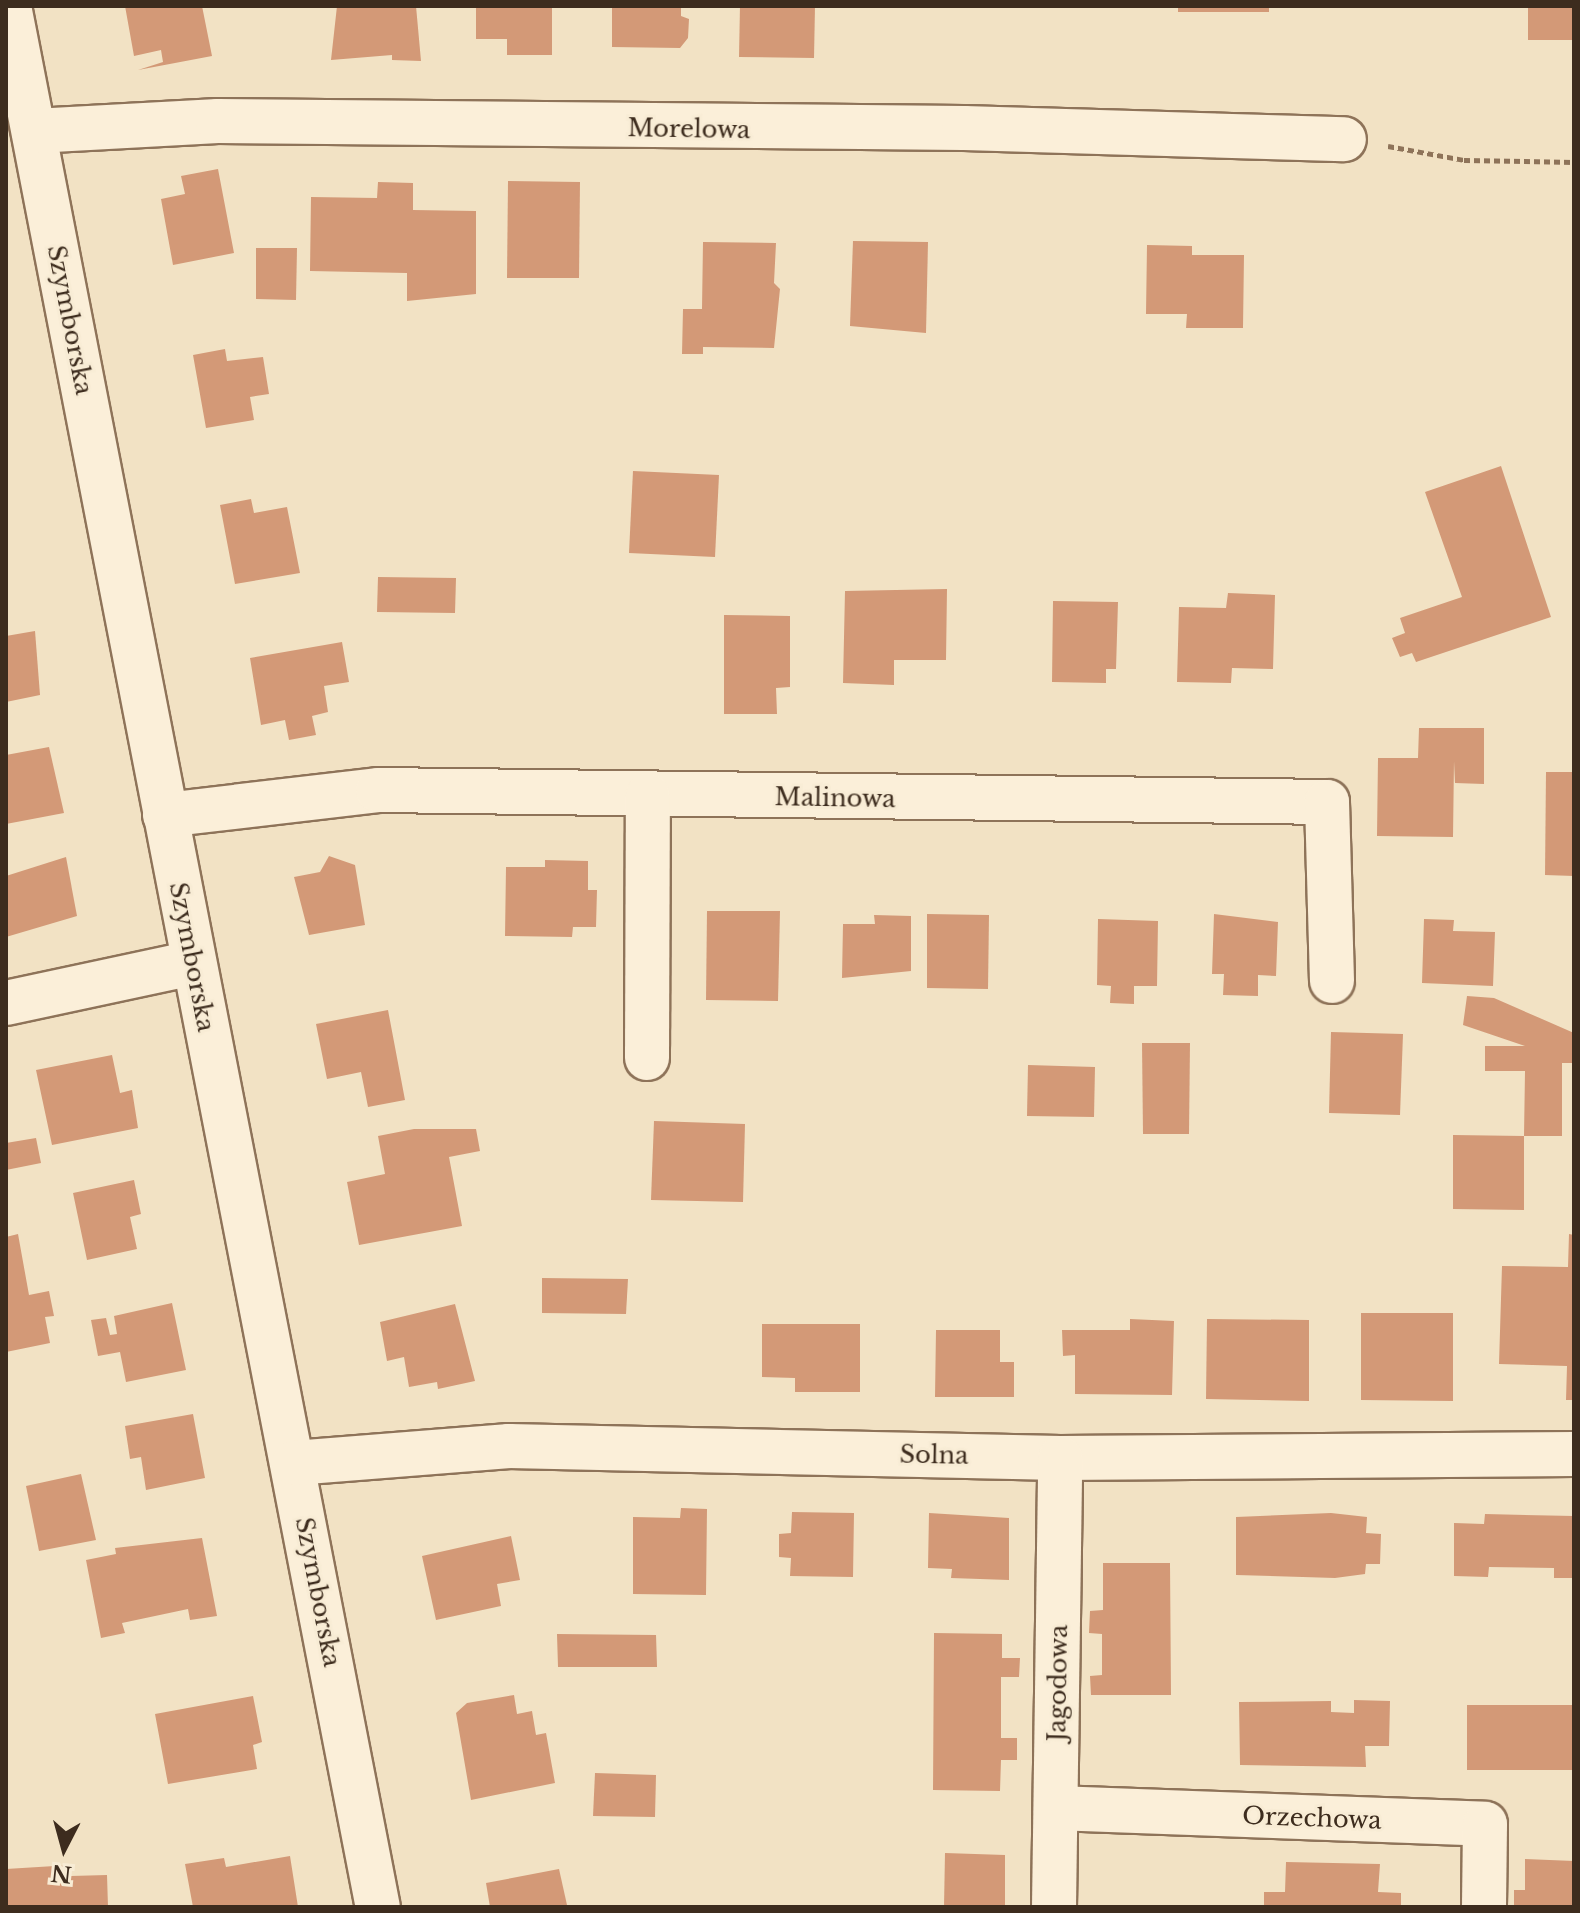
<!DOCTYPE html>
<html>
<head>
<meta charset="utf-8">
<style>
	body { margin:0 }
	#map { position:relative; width:1580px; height:1913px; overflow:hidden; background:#f2e2c4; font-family:"Libre Baskerville",serif }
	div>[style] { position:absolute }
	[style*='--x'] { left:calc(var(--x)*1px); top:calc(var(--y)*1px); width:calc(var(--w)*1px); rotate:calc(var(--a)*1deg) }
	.building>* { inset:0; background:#d39977 }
	.path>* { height:5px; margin-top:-2.5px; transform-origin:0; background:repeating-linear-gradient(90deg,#8e7359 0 6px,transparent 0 10px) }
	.roads { filter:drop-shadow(2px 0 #8e7359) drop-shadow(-2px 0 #8e7359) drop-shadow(0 2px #8e7359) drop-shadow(0 -2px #8e7359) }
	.minor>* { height:44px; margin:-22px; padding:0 22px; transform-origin:22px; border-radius:22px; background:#fbefd9 }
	span { translate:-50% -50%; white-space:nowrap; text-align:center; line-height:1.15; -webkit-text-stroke:6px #f8ecd5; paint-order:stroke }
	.street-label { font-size:24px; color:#3d2c1e }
	.frame { position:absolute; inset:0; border:8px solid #3d2c1e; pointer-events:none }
	.north { position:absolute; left:24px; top:1809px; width:80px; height:80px; -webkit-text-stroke:6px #f8ecd5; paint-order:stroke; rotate:186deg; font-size:22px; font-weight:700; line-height:32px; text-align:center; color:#3d2c1e }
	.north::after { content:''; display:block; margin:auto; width:28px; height:36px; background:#3d2c1e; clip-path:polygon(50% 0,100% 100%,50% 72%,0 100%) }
</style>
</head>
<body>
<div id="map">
	<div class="building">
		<div style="clip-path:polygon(125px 6px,202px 6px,212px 56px,138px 70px,163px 62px,161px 50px,134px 56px)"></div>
		<div style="clip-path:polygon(337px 6px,416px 6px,421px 61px,392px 60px,392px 55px,331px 60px)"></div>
		<div style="clip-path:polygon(476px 6px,552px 6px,552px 55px,507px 55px,507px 39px,476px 39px)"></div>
		<div style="clip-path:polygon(612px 6px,681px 6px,681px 16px,689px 19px,688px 38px,680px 48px,612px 47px)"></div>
		<div style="clip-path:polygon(740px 6px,815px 6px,814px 58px,739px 57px)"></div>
		<div style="clip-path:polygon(1178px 6px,1269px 6px,1269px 12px,1178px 12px)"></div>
		<div style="clip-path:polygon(1528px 6px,1574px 6px,1574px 40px,1528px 40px)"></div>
		<div style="clip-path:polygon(218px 169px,234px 253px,173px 265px,161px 199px,185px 194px,181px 176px)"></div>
		<div style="clip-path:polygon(508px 181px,580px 182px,579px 278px,507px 278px)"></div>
		<div style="clip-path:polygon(378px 182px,413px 183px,413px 210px,476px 211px,476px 294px,407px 301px,407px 273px,310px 271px,311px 197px,377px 198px)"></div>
		<div style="clip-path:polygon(853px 241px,928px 242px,926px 333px,850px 326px)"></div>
		<div style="clip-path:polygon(703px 242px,776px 243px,774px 283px,780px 289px,774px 348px,703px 347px,703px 354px,682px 354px,683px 309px,702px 309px)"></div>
		<div style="clip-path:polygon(1147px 245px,1192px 246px,1192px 255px,1244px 255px,1243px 328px,1186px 328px,1187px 314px,1146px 314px)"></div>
		<div style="clip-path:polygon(256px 248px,297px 248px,296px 300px,256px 299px)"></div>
		<div style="clip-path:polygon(225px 349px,227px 361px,263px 357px,269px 394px,250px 397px,254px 420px,206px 428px,193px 355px)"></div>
		<div style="clip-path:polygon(1501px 466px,1551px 617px,1416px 662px,1412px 653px,1400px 657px,1392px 638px,1405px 633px,1400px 618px,1462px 597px,1425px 492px)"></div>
		<div style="clip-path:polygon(633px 471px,719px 475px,715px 557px,629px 553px)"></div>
		<div style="clip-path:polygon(251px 499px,254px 513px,287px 507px,300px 573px,235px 584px,220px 505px)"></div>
		<div style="clip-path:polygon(378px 577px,456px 578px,455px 613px,377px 612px)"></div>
		<div style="clip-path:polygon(947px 589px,946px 660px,894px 660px,894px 685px,843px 683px,845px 591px)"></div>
		<div style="clip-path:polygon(1228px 593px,1275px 595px,1273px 669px,1232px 668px,1231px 683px,1177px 682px,1179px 607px,1226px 608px)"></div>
		<div style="clip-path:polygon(1053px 601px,1118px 602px,1116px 669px,1106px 669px,1106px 683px,1052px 682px)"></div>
		<div style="clip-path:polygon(724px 615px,790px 616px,790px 687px,776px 688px,777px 714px,724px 714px)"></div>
		<div style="clip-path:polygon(35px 631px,40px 695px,6px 702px,6px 636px)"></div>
		<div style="clip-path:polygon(342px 642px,349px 682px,324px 686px,328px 712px,312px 716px,316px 735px,289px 740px,285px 720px,261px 725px,250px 658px)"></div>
		<div style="clip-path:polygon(1419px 728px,1484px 728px,1484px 784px,1455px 783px,1454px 761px,1453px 837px,1377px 836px,1378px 758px,1418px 758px)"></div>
		<div style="clip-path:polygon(49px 747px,64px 813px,6px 824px,6px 755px)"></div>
		<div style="clip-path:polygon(1546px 772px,1574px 772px,1574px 876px,1545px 875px)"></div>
		<div style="clip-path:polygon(329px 856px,355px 865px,365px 925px,309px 935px,294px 877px,320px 872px)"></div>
		<div style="clip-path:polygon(66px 857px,77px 916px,6px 937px,6px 876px)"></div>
		<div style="clip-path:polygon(545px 860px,588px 861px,588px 890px,597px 890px,596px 927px,573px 927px,572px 937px,505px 936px,506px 867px,545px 867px)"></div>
		<div style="clip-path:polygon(707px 911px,780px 911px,778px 1001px,706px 1000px)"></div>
		<div style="clip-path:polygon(927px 914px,989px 915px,988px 989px,927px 988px)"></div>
		<div style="clip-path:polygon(1214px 914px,1278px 922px,1276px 976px,1258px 975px,1258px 996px,1223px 995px,1224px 974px,1212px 974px)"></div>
		<div style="clip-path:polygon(874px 915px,911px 916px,911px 971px,842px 978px,843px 924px,875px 924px)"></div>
		<div style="clip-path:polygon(1098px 919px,1158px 921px,1157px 986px,1134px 986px,1134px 1004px,1110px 1003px,1111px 986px,1097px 985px)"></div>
		<div style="clip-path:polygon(1424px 919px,1454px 920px,1453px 931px,1495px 932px,1493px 986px,1422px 983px)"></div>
		<div style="clip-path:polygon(1467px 996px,1494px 998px,1574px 1033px,1574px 1063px,1562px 1063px,1562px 1136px,1524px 1136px,1524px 1210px,1453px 1209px,1453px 1135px,1524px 1136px,1525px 1071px,1485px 1071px,1485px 1046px,1525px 1046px,1463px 1025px)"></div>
		<div style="clip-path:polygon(388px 1010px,405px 1100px,368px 1107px,361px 1072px,327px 1079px,316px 1024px)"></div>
		<div style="clip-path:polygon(1331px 1032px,1403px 1034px,1400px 1115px,1329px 1113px)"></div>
		<div style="clip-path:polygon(1142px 1043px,1190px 1043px,1189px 1134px,1143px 1134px)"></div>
		<div style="clip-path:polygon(112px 1055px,120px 1093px,132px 1090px,138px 1128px,52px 1145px,36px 1070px)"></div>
		<div style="clip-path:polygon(1028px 1065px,1095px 1067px,1094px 1117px,1027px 1116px)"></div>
		<div style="clip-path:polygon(654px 1121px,745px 1124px,743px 1202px,651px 1200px)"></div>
		<div style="clip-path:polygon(414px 1129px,476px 1129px,480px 1151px,449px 1157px,462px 1226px,359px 1245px,347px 1182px,385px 1174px,378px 1136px)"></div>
		<div style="clip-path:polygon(36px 1138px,41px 1163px,6px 1170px,6px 1143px)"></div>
		<div style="clip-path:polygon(134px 1180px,141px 1214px,130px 1217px,137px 1249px,87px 1260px,73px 1193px)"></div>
		<div style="clip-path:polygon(18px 1234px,29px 1295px,49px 1291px,54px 1316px,45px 1317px,50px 1343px,6px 1352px,6px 1237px)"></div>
		<div style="clip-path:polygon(1569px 1234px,1574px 1235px,1574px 1400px,1566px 1400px,1567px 1366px,1499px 1364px,1502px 1266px,1568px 1267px)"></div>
		<div style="clip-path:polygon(542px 1278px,628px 1279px,626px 1314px,542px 1313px)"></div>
		<div style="clip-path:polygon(172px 1303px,186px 1370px,126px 1382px,120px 1352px,98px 1356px,91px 1320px,106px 1318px,110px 1335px,117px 1334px,114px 1316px)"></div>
		<div style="clip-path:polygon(455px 1304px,475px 1381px,438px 1389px,437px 1382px,409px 1387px,404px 1357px,387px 1361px,380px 1322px)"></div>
		<div style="clip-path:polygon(1361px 1313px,1453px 1313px,1453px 1401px,1361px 1400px)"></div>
		<div style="clip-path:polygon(1130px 1319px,1174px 1321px,1172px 1395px,1075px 1394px,1075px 1355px,1063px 1356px,1062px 1330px,1130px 1330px)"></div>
		<div style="clip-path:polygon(1207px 1319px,1309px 1320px,1309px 1401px,1206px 1399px)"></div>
		<div style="clip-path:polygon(762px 1324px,860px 1324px,860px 1392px,795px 1392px,795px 1378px,762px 1377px)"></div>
		<div style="clip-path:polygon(936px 1330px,1000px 1330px,1000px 1362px,1014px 1362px,1014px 1397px,935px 1397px)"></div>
		<div style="clip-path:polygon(193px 1414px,205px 1478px,146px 1490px,141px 1457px,130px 1459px,125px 1426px)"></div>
		<div style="clip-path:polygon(81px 1474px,96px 1540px,39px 1551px,26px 1486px)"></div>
		<div style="clip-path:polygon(681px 1508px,707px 1509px,706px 1595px,633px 1594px,633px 1517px,680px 1518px)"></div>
		<div style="clip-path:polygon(792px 1512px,854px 1513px,853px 1577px,790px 1576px,791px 1558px,779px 1557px,779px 1534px,791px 1533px)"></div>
		<div style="clip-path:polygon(929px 1513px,1009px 1518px,1009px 1580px,951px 1578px,952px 1569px,928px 1568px)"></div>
		<div style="clip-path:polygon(1331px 1513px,1367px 1517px,1366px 1533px,1381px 1534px,1380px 1564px,1366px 1564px,1365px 1574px,1335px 1578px,1236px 1575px,1236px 1517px)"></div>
		<div style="clip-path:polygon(1485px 1514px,1574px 1516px,1574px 1578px,1554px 1578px,1554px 1568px,1489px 1567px,1488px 1577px,1454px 1576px,1454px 1523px,1484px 1524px)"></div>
		<div style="clip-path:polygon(511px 1536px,520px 1580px,497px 1584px,501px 1606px,436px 1620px,422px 1556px)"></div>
		<div style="clip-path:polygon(202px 1538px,217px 1616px,190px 1620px,188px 1609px,122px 1623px,125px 1633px,101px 1638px,86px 1560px,116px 1554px,115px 1548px)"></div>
		<div style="clip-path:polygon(1103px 1563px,1170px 1563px,1171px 1695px,1091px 1695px,1090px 1676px,1102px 1675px,1102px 1634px,1089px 1633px,1090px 1611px,1103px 1610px)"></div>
		<div style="clip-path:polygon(934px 1633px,1002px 1634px,1002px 1658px,1020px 1658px,1019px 1677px,1001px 1677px,1001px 1738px,1017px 1738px,1017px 1760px,1001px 1760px,1000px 1791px,933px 1790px)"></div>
		<div style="clip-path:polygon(557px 1634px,656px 1635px,657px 1667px,558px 1667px)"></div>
		<div style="clip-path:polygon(514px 1695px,517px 1714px,532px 1711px,536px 1735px,546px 1733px,555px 1783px,471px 1800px,456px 1713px,467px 1703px)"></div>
		<div style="clip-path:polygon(253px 1696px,262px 1742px,253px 1745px,257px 1769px,168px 1784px,155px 1714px)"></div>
		<div style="clip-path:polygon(1354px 1700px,1390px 1701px,1389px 1746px,1365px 1746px,1366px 1767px,1240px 1765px,1239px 1702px,1331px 1701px,1331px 1712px,1354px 1713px)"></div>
		<div style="clip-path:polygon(1467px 1705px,1574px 1705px,1574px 1770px,1467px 1770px)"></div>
		<div style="clip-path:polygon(595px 1773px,656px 1775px,655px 1817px,593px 1816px)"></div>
		<div style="clip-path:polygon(945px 1853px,1005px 1855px,1005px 1907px,944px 1907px)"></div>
		<div style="clip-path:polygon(290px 1856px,298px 1907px,193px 1907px,185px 1864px,224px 1858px,226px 1867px)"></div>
		<div style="clip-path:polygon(1525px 1859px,1574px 1861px,1574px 1907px,1514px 1907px,1514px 1890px,1525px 1890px)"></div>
		<div style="clip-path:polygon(1286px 1862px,1380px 1864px,1378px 1892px,1401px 1893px,1401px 1907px,1264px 1907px,1264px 1892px,1285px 1892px)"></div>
		<div style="clip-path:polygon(71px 1865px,71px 1876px,107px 1875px,108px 1907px,6px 1907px,6px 1869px)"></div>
		<div style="clip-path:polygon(559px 1869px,567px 1905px,490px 1907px,486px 1883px)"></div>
	</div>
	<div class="path">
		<div style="--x:1388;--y:146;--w:77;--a:10.4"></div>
		<div style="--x:1464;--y:160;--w:110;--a:1"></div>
	</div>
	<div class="roads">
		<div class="minor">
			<div style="--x:9;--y:6;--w:1936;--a:79.02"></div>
			<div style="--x:34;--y:131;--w:184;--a:-3.1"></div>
			<div style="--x:218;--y:121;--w:746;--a:0.54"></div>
			<div style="--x:964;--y:128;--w:380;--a:1.7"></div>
			<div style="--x:165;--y:815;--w:214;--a:-6.7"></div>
			<div style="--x:378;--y:790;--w:949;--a:0.72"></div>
			<div style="--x:1327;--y:802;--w:179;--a:88.4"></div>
			<div style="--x:6;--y:1003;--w:191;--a:-12.1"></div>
			<div style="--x:647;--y:1058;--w:262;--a:-89.8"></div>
			<div style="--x:294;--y:1463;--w:216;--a:-4.5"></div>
			<div style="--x:509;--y:1446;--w:551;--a:1.25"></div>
			<div style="--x:1060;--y:1458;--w:514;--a:-0.45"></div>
			<div style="--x:1056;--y:1808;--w:429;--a:2.1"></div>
			<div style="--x:1485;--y:1824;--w:83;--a:90.7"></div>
			<div style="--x:1054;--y:1907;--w:449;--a:-89.2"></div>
		</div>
	</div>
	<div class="street-label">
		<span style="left:689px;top:129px;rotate:1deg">Morelowa</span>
		<span style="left:70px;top:320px;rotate:79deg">Szymborska</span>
		<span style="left:835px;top:798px;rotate:1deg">Malinowa</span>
		<span style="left:192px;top:957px;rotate:79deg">Szymborska</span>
		<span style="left:934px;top:1455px;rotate:1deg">Solna</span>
		<span style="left:318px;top:1592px;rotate:79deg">Szymborska</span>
		<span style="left:1058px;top:1683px;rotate:-89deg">Jagodowa</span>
		<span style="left:1312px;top:1818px;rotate:2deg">Orzechowa</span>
	</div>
	<div class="frame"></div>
	<div class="north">N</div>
</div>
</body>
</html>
